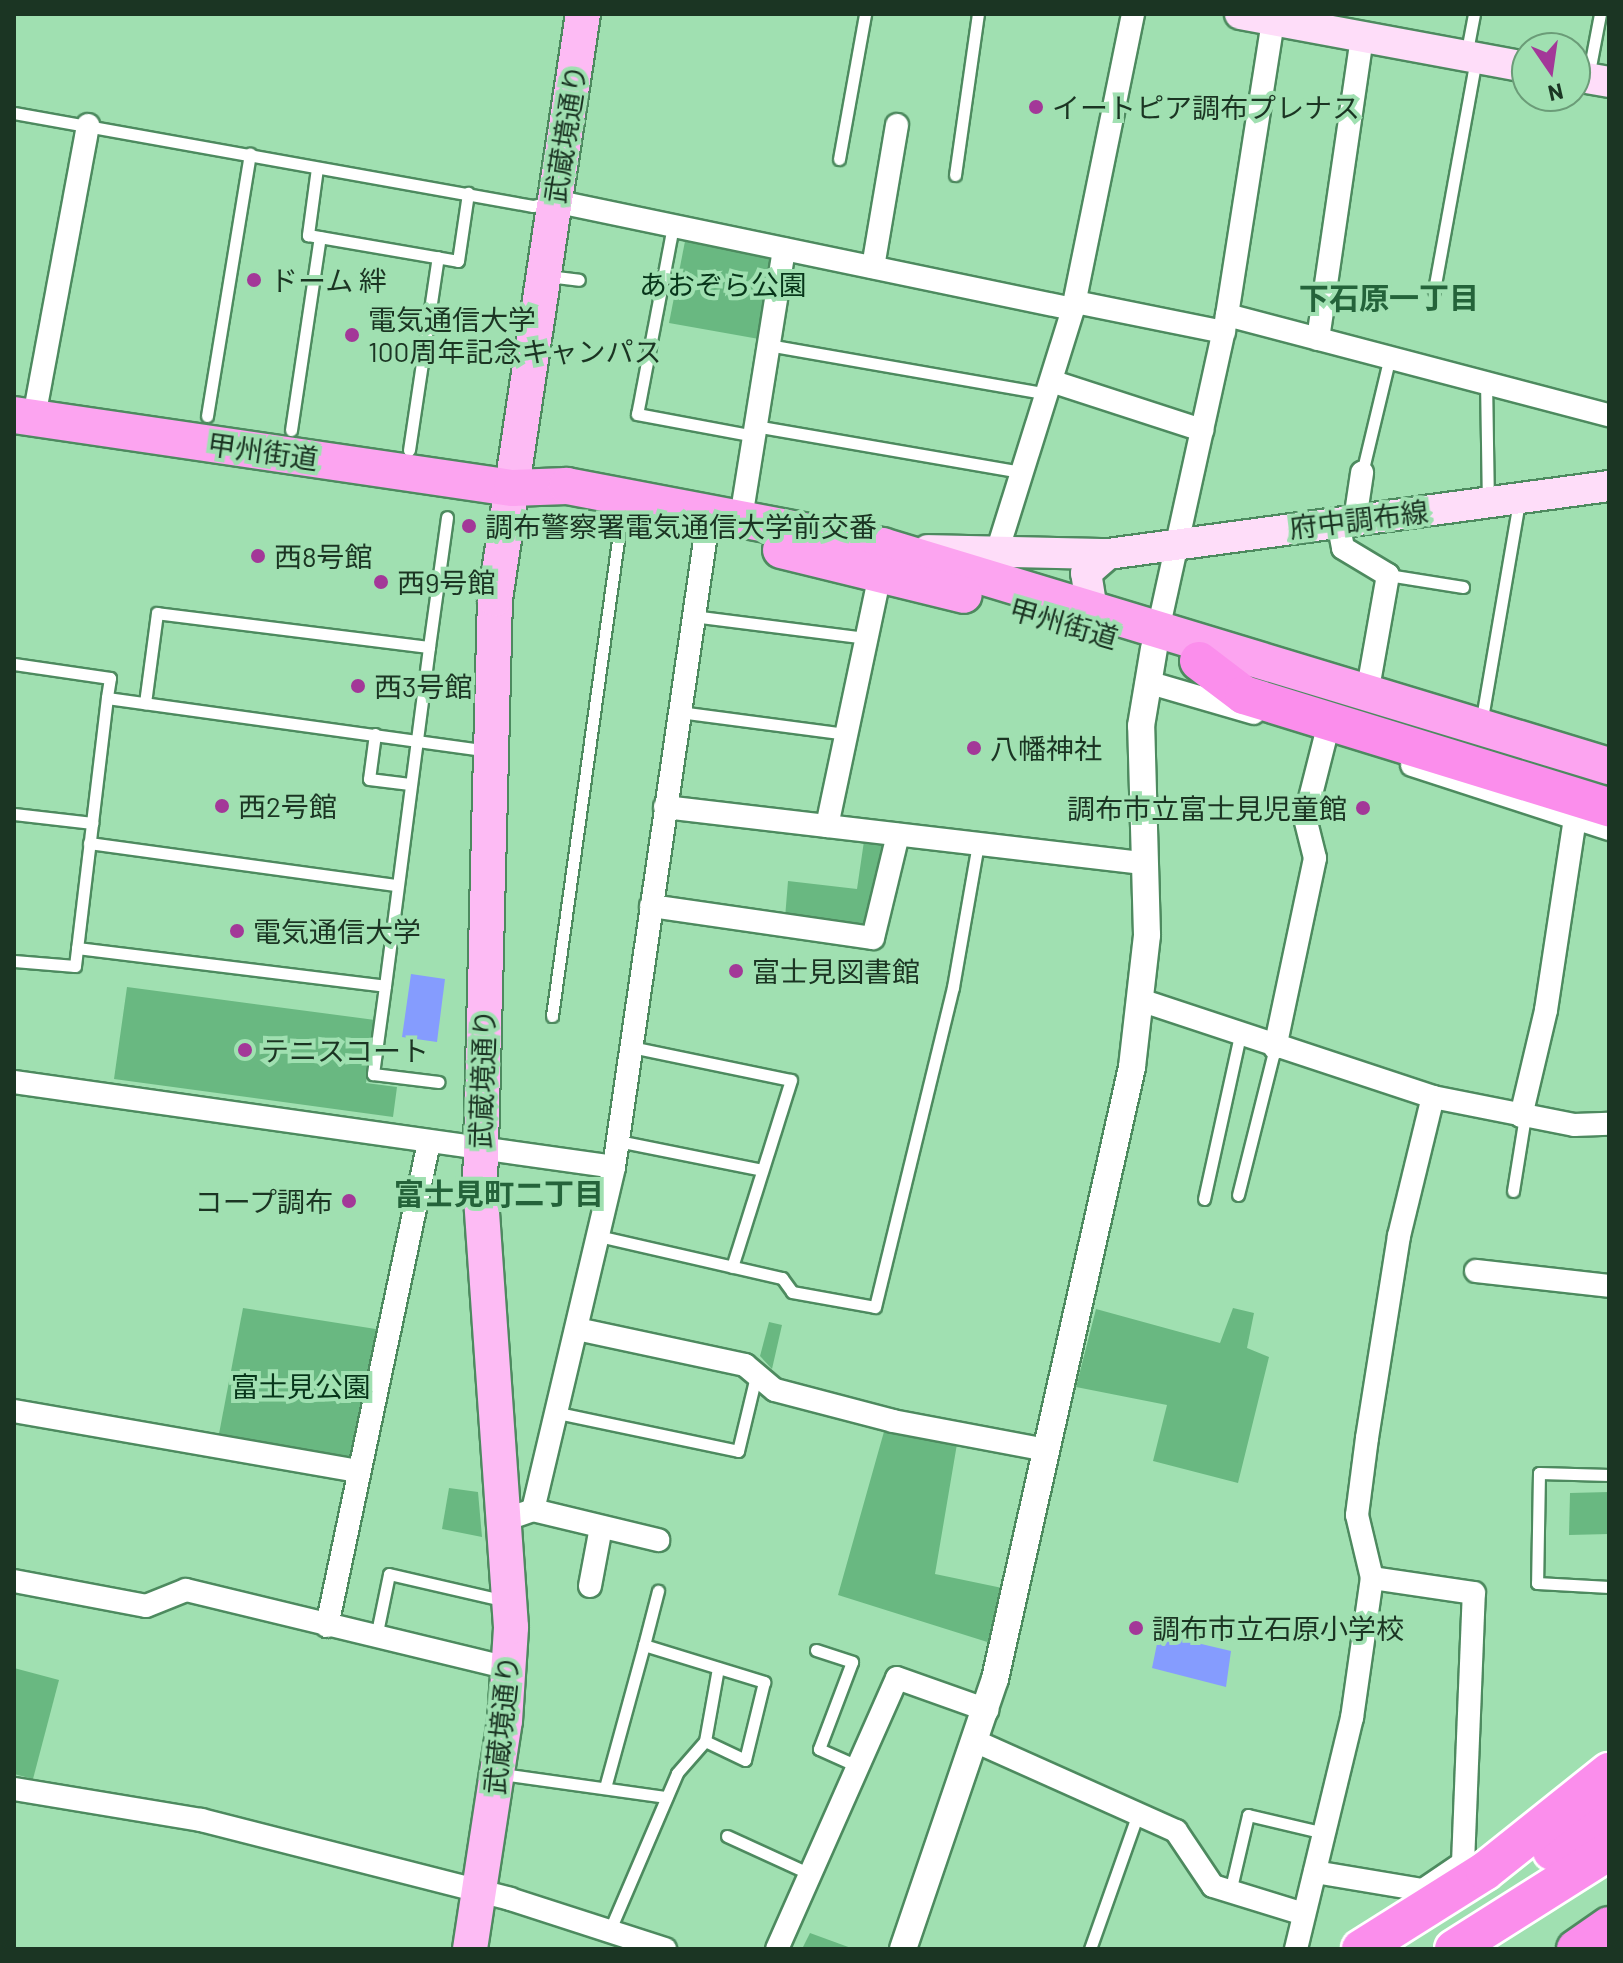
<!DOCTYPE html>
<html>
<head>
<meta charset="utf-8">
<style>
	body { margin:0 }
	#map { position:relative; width:1623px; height:1963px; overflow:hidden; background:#a0e0b1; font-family:Barlow,"Noto Sans JP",sans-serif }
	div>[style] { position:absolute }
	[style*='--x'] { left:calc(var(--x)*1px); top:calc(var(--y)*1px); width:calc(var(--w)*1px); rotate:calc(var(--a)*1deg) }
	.green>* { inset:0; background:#69b881 }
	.water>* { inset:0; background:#859cfe }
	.roads { filter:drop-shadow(2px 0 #4d8a5f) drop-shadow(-2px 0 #4d8a5f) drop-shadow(0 2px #4d8a5f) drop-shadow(0 -2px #4d8a5f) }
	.service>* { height:11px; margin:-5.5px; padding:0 5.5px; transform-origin:5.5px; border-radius:5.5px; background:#fff }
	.minor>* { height:22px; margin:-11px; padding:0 11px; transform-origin:11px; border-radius:11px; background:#fff }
	.tertiary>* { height:26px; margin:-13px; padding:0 13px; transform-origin:13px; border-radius:13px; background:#fff }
	.secondary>* { height:30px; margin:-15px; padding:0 15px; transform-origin:15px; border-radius:15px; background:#feddf9 }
	.primary>* { height:34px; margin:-17px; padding:0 17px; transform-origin:17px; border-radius:17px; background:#fdbbf4 }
	.trunk>* { height:36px; margin:-18px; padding:0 18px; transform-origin:18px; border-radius:18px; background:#fca4f0 }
	.motorway>* { height:38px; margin:-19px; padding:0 19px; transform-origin:19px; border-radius:19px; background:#fb8eec }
	.bridges { filter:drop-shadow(2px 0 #fff) drop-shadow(-2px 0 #fff) drop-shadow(0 2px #fff) drop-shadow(0 -2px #fff) }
	.motorway-bridge>* { height:38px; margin:-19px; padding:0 19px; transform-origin:19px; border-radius:19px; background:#fb8eec }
	.dots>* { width:22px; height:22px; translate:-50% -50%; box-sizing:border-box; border:4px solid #a0e0b1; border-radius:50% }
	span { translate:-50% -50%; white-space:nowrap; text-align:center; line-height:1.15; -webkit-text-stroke:8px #a0e0b1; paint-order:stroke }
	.poi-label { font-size:28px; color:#1b3523 }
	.left { translate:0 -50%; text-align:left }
	.right { translate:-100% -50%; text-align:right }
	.street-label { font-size:28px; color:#1b3523 }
	.park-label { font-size:28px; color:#07361a }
	.neighbourhood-label { font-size:30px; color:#24633a; font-weight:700 }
	.frame { position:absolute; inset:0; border:16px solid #1b3523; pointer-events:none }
	.north { position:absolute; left:1511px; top:32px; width:80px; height:80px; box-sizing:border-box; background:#a0e0b1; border:2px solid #6b9c78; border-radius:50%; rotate:167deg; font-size:22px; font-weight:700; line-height:32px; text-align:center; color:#1b3523 }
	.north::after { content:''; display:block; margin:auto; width:28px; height:36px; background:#a33898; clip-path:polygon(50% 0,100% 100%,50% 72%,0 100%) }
</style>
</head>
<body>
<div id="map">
	<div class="green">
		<div style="clip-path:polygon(688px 226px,777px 244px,759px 339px,669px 323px)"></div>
		<div style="clip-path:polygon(864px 841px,891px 843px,868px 933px,785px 918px,788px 881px,857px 889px)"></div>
		<div style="clip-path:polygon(127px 987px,375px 1020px,366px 1083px,397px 1087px,393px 1117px,114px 1079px)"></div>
		<div style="clip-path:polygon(243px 1308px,382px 1330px,358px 1467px,218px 1439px)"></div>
		<div style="clip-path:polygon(1233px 1308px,1254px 1313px,1247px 1348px,1269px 1357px,1238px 1483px,1153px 1461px,1167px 1405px,1076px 1387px,1096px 1309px,1220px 1343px)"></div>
		<div style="clip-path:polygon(769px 1322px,782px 1325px,772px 1369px,760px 1356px)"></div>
		<div style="clip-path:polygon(885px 1428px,958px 1438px,935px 1574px,1007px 1589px,1000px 1646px,838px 1595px)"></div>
		<div style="clip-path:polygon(449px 1488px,478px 1492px,482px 1537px,442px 1529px)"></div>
		<div style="clip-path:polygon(1609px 1492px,1609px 1534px,1569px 1535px,1570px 1493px)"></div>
		<div style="clip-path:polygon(14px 1668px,59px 1680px,33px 1779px,14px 1774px)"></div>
		<div style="clip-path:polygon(810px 1933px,851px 1948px,851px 1949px,802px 1949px)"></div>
	</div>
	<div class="water">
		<div style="clip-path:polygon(411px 974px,445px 979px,437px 1042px,402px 1037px)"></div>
		<div style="clip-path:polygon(1159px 1634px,1231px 1651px,1226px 1687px,1152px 1668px)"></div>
	</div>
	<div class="roads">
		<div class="service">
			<div style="--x:1466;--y:56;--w:43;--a:-79.2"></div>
			<div style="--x:1588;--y:77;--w:64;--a:-79.2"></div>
			<div style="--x:14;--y:113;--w:527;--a:10.16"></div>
			<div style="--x:533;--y:206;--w:16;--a:-14"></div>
			<div style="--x:839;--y:159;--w:147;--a:-79.8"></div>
			<div style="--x:317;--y:168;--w:68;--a:97.7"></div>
			<div style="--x:308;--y:235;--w:152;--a:9.8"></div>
			<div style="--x:458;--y:261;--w:69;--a:-81.6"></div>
			<div style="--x:955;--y:175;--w:163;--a:-81.9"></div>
			<div style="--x:673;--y:226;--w:191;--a:100.8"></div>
			<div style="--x:637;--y:414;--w:119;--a:10.6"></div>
			<div style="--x:548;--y:276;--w:31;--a:7"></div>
			<div style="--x:1434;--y:290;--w:234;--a:-79.7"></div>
			<div style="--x:768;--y:345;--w:284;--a:9.9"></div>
			<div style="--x:1486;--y:379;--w:123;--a:89.1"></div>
			<div style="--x:207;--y:416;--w:266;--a:-80.7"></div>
			<div style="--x:755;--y:426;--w:270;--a:9.8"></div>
			<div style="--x:291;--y:430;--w:195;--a:-81.5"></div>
			<div style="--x:409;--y:450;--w:195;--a:-81.5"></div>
			<div style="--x:1362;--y:473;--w:120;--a:-76.5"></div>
			<div style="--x:1388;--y:575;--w:76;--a:9.1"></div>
			<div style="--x:692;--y:616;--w:175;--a:7.2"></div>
			<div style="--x:429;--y:647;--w:131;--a:-82.1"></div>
			<div style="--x:14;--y:664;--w:97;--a:8.3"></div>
			<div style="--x:110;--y:678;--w:20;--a:99"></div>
			<div style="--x:107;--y:698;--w:385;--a:7.9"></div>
			<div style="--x:679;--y:712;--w:168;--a:7.5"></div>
			<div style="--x:1481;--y:724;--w:226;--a:-80.3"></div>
			<div style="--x:375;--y:734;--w:45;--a:97.6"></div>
			<div style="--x:369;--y:779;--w:41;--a:7"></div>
			<div style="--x:14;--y:814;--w:79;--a:6.6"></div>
			<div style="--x:92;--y:823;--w:126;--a:-83.2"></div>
			<div style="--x:89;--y:843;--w:311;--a:7.8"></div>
			<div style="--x:77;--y:948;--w:310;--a:7"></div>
			<div style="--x:385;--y:986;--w:342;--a:-82.6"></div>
			<div style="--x:429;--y:647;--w:274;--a:-172.9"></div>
			<div style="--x:157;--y:613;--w:91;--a:97.6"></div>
			<div style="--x:14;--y:961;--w:61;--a:4.7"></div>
			<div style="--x:75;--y:966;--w:144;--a:-83.2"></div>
			<div style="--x:385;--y:986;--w:89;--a:97.8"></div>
			<div style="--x:373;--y:1074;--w:66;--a:6.9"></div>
			<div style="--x:552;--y:1016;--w:502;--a:-82.1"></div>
			<div style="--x:631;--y:1047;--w:163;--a:11.7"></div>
			<div style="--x:791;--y:1080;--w:196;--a:107.5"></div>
			<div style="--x:618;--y:1141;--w:143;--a:11.3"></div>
			<div style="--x:1513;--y:1191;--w:76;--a:-80.9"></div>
			<div style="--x:1238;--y:1195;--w:152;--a:-75.9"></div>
			<div style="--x:1204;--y:1199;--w:168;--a:-77.6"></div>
			<div style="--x:594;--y:1235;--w:193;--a:12.9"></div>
			<div style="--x:782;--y:1278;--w:17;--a:54"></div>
			<div style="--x:792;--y:1292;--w:84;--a:10.2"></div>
			<div style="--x:875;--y:1307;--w:329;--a:-76.3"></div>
			<div style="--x:953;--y:987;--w:145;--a:-80.1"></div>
			<div style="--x:558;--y:1413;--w:184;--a:11.9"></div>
			<div style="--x:738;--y:1451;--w:73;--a:-76.5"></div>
			<div style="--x:1609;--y:1475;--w:70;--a:-178.4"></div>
			<div style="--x:1539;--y:1473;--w:110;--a:91"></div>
			<div style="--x:1537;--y:1583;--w:72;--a:3.2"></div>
			<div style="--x:376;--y:1637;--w:64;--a:-78.3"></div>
			<div style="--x:389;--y:1574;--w:120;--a:13"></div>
			<div style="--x:644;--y:1645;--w:56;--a:-75.5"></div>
			<div style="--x:816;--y:1650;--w:38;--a:18"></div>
			<div style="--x:852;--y:1662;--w:93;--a:110.8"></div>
			<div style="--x:819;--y:1749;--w:39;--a:24"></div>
			<div style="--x:502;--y:1774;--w:166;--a:8"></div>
			<div style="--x:606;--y:1784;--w:144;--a:-74.7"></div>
			<div style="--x:644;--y:1645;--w:126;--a:17.1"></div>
			<div style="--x:764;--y:1682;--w:80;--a:103.7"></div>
			<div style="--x:745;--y:1760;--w:44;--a:-154.6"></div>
			<div style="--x:727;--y:1836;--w:89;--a:24.6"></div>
			<div style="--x:1230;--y:1892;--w:79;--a:-76.8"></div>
			<div style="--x:1248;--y:1815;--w:79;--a:13.2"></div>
			<div style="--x:609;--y:1932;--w:173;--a:-66.8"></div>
			<div style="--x:677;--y:1773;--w:43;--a:-48.8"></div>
			<div style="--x:705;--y:1741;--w:74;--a:-79.9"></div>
			<div style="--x:1090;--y:1949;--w:141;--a:-70.5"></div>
		</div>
		<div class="minor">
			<div style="--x:554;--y:201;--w:530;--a:11.76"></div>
			<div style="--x:873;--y:267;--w:144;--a:-80.4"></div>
			<div style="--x:1075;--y:302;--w:152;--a:11.4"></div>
			<div style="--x:1227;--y:315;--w:395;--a:14.7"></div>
			<div style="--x:1318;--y:339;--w:306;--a:-81.7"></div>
			<div style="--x:1054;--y:382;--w:156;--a:18"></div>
			<div style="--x:34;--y:417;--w:297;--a:-79.5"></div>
			<div style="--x:741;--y:518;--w:272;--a:-80.9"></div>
			<div style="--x:1355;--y:520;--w:48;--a:-81.5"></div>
			<div style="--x:1338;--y:522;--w:26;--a:79"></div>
			<div style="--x:1343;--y:548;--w:52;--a:31"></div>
			<div style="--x:1388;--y:575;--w:121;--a:100"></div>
			<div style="--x:996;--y:555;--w:258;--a:-72.6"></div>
			<div style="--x:1073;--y:309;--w:301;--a:-78.5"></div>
			<div style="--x:1158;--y:630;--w:322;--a:-77.6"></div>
			<div style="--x:1227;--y:315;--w:305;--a:-81.1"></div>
			<div style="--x:1147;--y:682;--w:111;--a:16.2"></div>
			<div style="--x:1412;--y:765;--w:207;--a:18"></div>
			<div style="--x:665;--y:807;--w:483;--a:6.7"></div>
			<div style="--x:827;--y:826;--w:258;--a:-78.1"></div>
			<div style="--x:651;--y:906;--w:224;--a:8.2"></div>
			<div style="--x:873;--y:938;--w:106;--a:-76.4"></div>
			<div style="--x:1143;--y:1001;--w:305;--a:18.3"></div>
			<div style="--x:1433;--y:1097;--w:144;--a:11.2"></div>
			<div style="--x:1574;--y:1125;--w:35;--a:-2"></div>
			<div style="--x:1275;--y:1048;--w:194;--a:-78.1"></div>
			<div style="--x:1315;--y:858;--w:41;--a:-104"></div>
			<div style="--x:1305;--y:818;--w:86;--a:-75.8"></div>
			<div style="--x:14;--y:1082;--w:606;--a:8.06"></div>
			<div style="--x:1521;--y:1116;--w:109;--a:-76.7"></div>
			<div style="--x:1546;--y:1010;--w:194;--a:-81.4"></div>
			<div style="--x:1476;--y:1271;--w:134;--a:6.4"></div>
			<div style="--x:577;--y:1329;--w:172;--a:12.1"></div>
			<div style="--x:745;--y:1365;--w:39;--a:40"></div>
			<div style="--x:775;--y:1390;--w:122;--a:14.7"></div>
			<div style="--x:893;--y:1421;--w:156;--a:10.7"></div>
			<div style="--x:14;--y:1411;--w:349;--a:9.9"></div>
			<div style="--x:533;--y:1510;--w:129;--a:13.5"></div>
			<div style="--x:507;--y:1519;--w:28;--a:-19"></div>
			<div style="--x:533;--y:1510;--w:352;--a:-76.7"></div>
			<div style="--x:614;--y:1167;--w:640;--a:-81.73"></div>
			<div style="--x:14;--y:1581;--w:134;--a:10.7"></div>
			<div style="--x:146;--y:1606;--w:43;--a:-21.8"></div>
			<div style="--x:186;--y:1590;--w:332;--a:13.6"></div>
			<div style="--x:590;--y:1586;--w:60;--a:-79.4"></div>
			<div style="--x:327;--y:1626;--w:494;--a:-78.1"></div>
			<div style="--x:977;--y:1742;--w:218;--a:24.1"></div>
			<div style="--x:1176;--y:1831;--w:66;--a:56.1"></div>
			<div style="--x:1213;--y:1886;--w:95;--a:17.1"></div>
			<div style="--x:14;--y:1789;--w:190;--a:9.4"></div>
			<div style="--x:201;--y:1820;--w:319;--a:14.3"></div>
			<div style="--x:510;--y:1899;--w:163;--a:17.9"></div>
			<div style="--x:1315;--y:1872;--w:109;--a:9.5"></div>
			<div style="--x:1423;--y:1890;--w:48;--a:-34"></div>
			<div style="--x:1463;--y:1863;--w:270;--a:-87.7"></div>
			<div style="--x:1474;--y:1593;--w:103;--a:-171.6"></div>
			<div style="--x:777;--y:1949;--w:296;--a:-66.1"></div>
			<div style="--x:897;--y:1678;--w:96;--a:19.6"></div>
			<div style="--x:1296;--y:1949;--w:238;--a:-76.4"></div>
			<div style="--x:1352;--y:1718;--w:141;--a:-81.9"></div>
			<div style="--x:1372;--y:1578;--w:65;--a:-103.4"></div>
			<div style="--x:1357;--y:1515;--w:78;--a:-82.6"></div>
			<div style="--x:1367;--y:1438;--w:205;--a:-81"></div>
			<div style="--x:1399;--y:1236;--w:143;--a:-76.3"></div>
		</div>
		<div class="tertiary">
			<div style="--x:903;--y:1949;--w:285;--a:-71.2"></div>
			<div style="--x:995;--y:1679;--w:627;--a:-77.38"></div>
			<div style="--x:1132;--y:1067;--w:133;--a:-83.5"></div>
			<div style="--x:1147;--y:935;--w:209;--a:-91.6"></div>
			<div style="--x:1141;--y:726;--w:79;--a:-80.5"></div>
		</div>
		<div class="secondary">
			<div style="--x:1240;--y:14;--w:292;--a:10.5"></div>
			<div style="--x:1575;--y:76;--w:35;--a:10"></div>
			<div style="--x:928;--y:550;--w:180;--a:1.3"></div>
			<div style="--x:1108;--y:554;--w:506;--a:-7.73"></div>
			<div style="--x:1092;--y:610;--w:37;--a:-99"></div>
			<div style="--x:1086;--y:573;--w:29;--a:-41"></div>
		</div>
		<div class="primary">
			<div style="--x:470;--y:1949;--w:231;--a:-81.3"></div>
			<div style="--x:505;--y:1721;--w:94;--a:-86.3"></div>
			<div style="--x:511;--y:1627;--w:442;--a:-94"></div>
			<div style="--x:480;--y:1186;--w:587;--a:-88.54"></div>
			<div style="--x:495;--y:599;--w:592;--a:-81.45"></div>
		</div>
		<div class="trunk">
			<div style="--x:14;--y:415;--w:503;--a:8.34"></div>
			<div style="--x:512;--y:488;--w:55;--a:-2.1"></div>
			<div style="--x:567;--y:486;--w:321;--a:10.8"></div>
			<div style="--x:882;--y:546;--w:760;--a:16.84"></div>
			<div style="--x:781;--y:550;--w:188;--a:13.8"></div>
		</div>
		<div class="motorway">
			<div style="--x:1199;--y:661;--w:56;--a:37.1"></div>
			<div style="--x:1244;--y:695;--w:382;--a:17.1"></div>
			<div style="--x:1576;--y:1949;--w:40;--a:-34.9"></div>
		</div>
	</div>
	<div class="bridges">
		<div class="motorway-bridge">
			<div style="--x:1552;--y:1851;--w:69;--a:-33.7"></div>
			<div style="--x:1361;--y:1949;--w:146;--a:-32.2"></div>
			<div style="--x:1485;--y:1871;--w:159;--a:-38.6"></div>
			<div style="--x:1454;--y:1949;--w:183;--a:-32.3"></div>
		</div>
	</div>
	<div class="dots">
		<div style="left:1036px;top:107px;background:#a33898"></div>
		<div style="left:254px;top:280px;background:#a33898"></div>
		<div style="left:352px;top:335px;background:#a33898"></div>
		<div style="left:469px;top:526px;background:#a33898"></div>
		<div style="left:258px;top:556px;background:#a33898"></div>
		<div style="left:381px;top:582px;background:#a33898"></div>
		<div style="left:358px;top:686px;background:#a33898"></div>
		<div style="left:974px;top:748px;background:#a33898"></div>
		<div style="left:222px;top:806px;background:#a33898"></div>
		<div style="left:1363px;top:808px;background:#a33898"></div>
		<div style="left:237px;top:931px;background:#a33898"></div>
		<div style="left:736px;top:971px;background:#a33898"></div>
		<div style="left:245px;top:1050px;background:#a33898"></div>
		<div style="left:349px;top:1201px;background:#a33898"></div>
		<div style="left:1136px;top:1628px;background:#a33898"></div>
	</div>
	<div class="poi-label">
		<span class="left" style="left:1052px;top:107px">イートピア調布プレナス</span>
		<span class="left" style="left:270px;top:280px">ドーム 絆</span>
		<span class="left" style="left:368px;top:335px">電気通信大学<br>100周年記念キャンパス</span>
		<span class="left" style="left:485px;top:526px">調布警察署電気通信大学前交番</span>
		<span class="left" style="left:274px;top:556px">西8号館</span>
		<span class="left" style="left:397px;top:582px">西9号館</span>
		<span class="left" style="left:374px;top:686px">西3号館</span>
		<span class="left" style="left:990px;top:748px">八幡神社</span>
		<span class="left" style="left:238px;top:806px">西2号館</span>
		<span class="right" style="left:1347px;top:808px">調布市立富士見児童館</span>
		<span class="left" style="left:253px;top:931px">電気通信大学</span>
		<span class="left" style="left:752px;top:971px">富士見図書館</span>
		<span class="left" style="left:261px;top:1050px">テニスコート</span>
		<span class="right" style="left:333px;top:1201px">コープ調布</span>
		<span class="left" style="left:1152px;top:1628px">調布市立石原小学校</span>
	</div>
	<div class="street-label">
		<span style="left:565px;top:134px;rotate:-81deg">武蔵境通り</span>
		<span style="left:263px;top:451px;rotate:8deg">甲州街道</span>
		<span style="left:1359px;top:519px;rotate:-7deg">府中調布線</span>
		<span style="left:1064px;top:623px;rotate:16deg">甲州街道</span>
		<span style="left:482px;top:1079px;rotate:-88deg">武蔵境通り</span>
		<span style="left:501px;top:1725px;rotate:-84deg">武蔵境通り</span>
	</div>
	<div class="park-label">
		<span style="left:723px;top:284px">あおぞら公園</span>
		<span style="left:301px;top:1386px">富士見公園</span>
	</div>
	<div class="neighbourhood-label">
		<span style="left:1389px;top:297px">下石原一丁目</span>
		<span style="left:499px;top:1193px">富士見町二丁目</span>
	</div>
	<div class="frame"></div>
	<div class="north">N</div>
</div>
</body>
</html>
